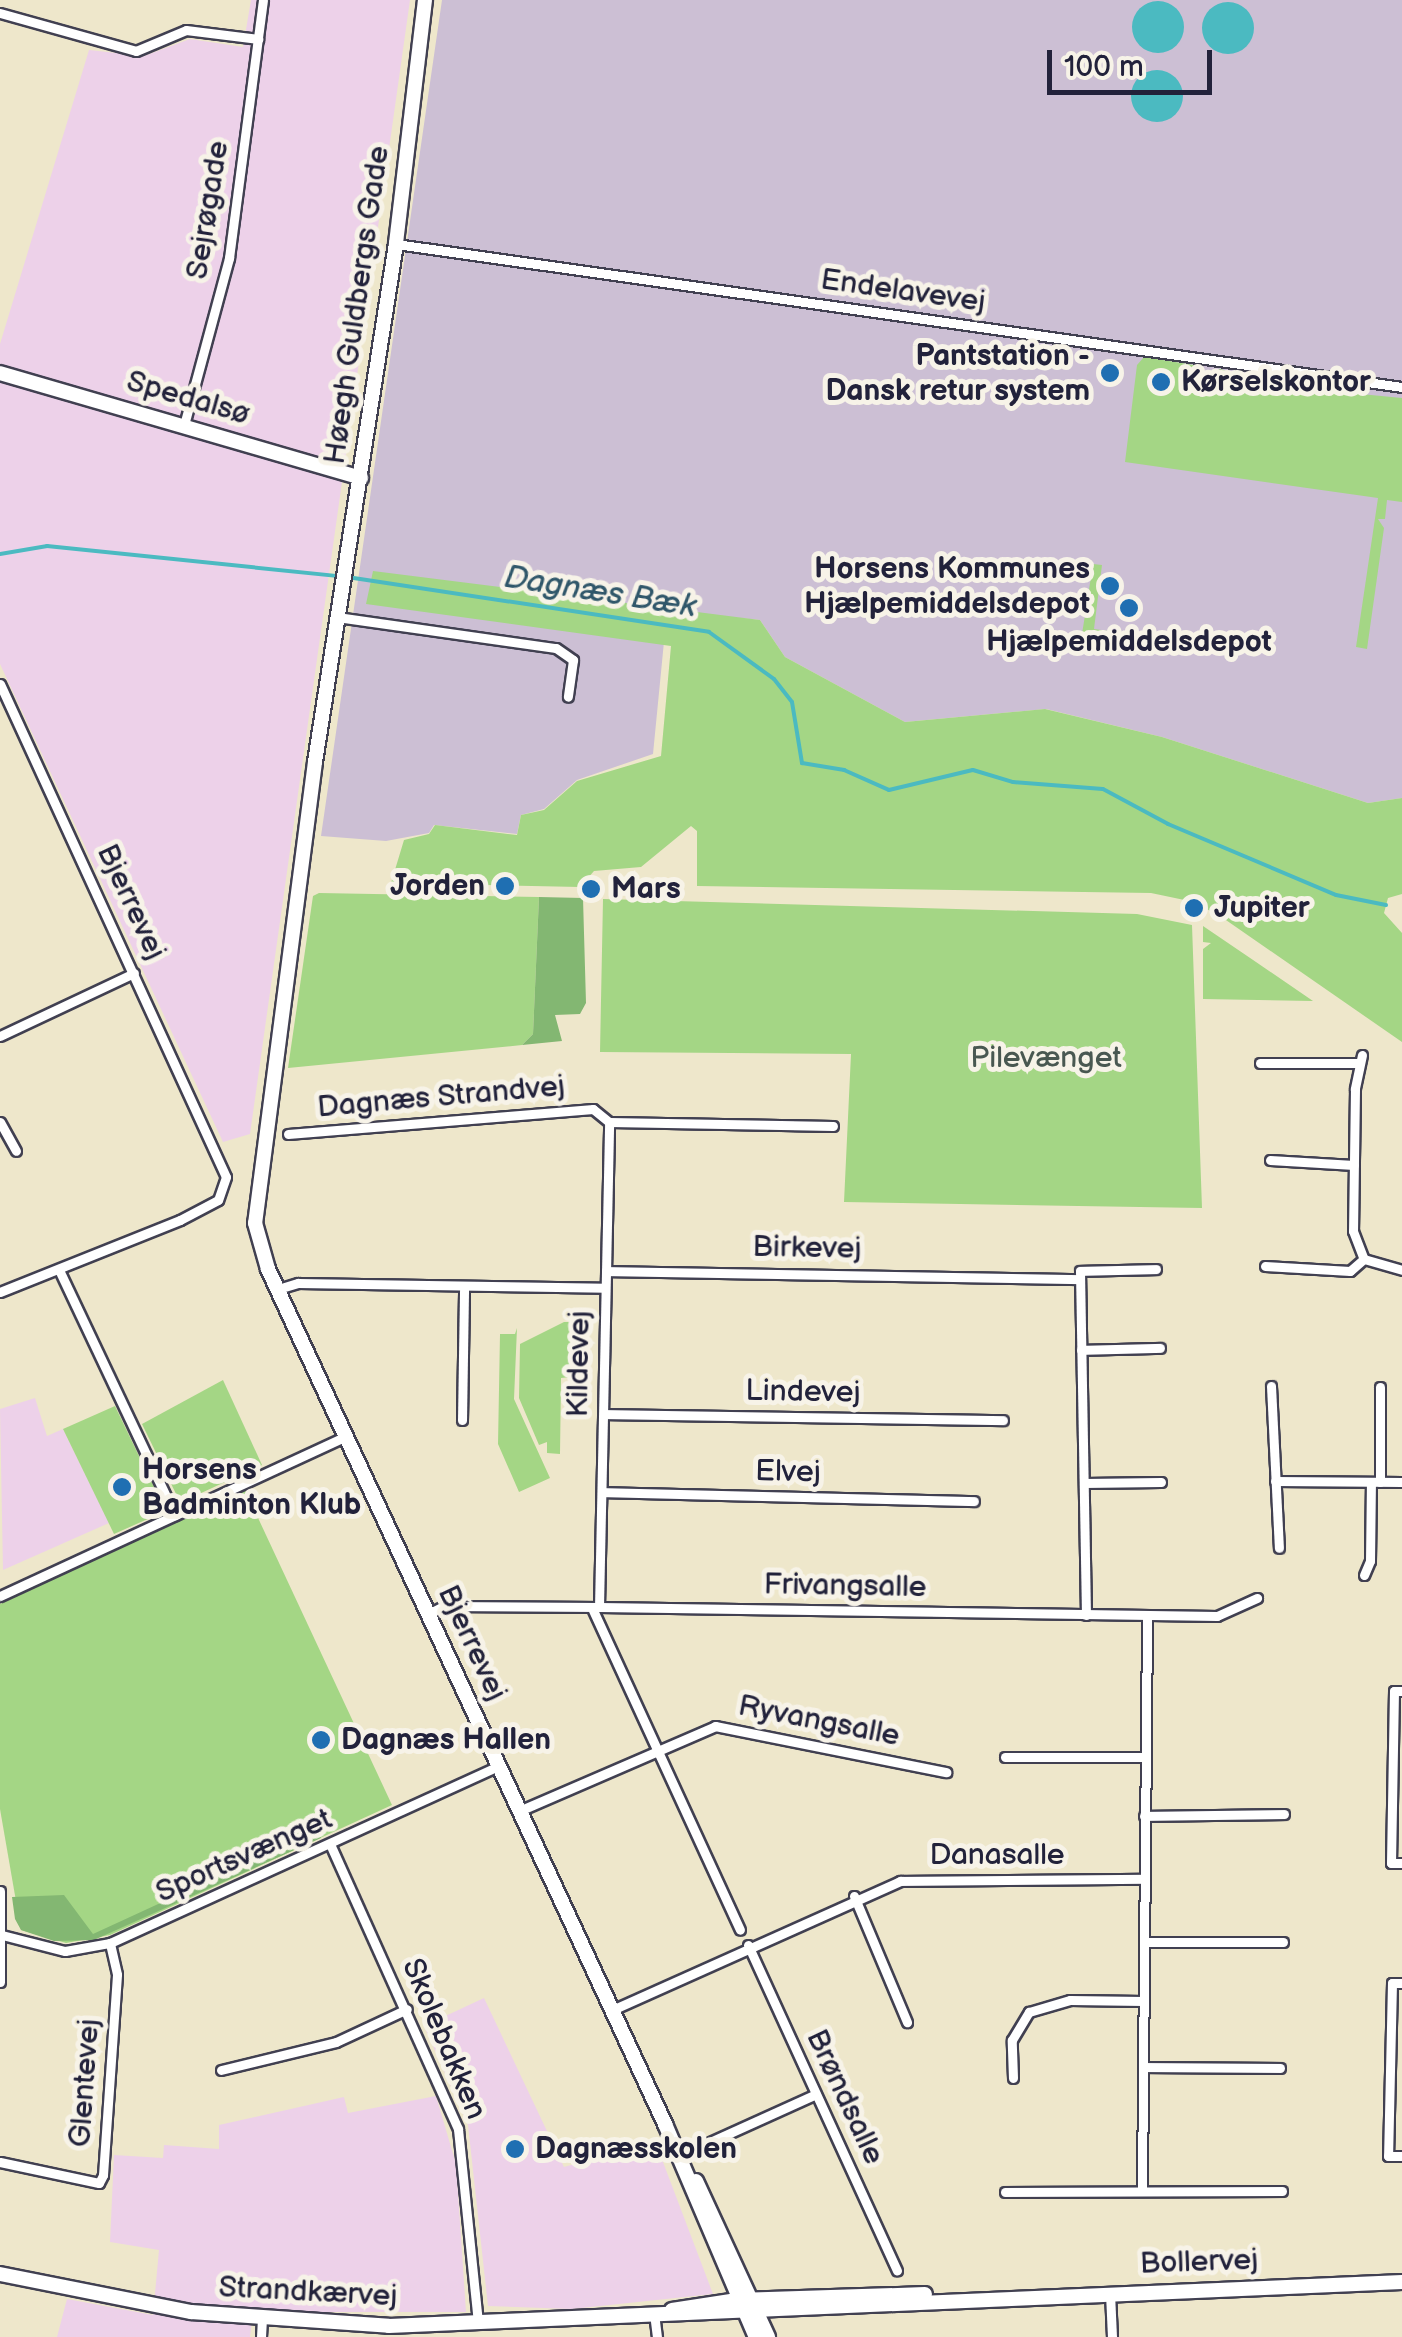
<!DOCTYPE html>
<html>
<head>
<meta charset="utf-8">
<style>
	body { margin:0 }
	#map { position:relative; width:1402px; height:2337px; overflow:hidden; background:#eee7cb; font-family:"Balsamiq Sans",sans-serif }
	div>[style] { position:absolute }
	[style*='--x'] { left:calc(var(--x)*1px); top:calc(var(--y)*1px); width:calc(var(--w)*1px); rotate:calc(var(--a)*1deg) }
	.built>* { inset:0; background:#edd1e9 }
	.industrial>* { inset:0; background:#ccbfd4 }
	.green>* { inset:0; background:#a4d685 }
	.forest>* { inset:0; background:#83b772 }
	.water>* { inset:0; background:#4bbac1 }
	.round { border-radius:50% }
	.stream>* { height:4px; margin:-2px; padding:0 2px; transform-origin:2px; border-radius:2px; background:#4bbac1 }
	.roads { filter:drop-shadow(2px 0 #414051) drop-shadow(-2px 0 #414051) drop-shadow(0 2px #414051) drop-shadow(0 -2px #414051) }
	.street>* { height:9px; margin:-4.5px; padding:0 4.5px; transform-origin:4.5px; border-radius:4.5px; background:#fff }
	.secondary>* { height:14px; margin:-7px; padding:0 7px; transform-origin:7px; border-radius:7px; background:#fff }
	.dots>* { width:28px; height:28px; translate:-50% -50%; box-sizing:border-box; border:5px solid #f7f3e8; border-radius:50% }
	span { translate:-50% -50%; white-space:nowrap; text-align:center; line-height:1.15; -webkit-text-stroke:10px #f7f3e8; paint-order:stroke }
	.street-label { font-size:30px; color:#22223b }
	.poi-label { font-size:30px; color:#22223b; font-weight:700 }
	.right { translate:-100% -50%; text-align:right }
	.left { translate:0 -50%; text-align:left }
	.park-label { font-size:30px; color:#495851 }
	.water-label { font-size:32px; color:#30576a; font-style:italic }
	.scale { position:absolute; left:1047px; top:50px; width:165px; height:45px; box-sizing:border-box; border:5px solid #22223b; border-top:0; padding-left:12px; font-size:30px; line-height:35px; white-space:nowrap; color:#22223b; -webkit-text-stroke:8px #f7f3e8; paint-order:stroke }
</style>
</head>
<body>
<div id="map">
	<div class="built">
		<div style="clip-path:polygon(251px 0,410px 0,250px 1134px,223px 1142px,0 664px,0 344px,89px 50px,144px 56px,190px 39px,243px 47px)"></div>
		<div style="clip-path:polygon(35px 1398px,47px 1436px,63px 1429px,109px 1523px,3px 1570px,0 1409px)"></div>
		<div style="clip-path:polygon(484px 1998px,564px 2167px,655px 2141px,713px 2294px,572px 2309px,488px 2306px,468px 2125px,424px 2026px)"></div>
		<div style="clip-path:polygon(436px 2096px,456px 2164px,466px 2312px,253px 2312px,250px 2337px,57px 2337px,67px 2299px,153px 2315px,159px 2250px,110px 2242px,114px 2155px,163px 2158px,164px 2145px,219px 2149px,219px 2125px,344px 2097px,348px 2113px)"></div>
	</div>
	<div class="industrial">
		<div style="clip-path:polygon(442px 0,1402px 0,1402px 798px,1368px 803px,1162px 737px,1046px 709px,905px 722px,785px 657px,760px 620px,667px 611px,653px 754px,577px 780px,544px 809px,521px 815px,517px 834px,434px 825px,429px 833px,386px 841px,321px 836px)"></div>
	</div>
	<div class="green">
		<div style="clip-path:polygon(1144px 357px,1200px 366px,1206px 373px,1220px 369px,1256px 380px,1285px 378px,1297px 386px,1326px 384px,1340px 392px,1402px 398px,1402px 502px,1387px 500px,1385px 519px,1378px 519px,1384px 528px,1367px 649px,1356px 647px,1378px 498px,1125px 462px,1137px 365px)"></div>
		<div style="clip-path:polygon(1093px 564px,1102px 565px,1094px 629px,1151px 637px,1150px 644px,1082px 634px)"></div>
		<div style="clip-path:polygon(373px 571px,760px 620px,785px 657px,905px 722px,1045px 709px,1162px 737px,1368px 803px,1402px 798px,1402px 894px,1388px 898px,1384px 913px,1402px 933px,1402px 1042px,1223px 918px,1194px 902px,1151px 893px,697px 886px,697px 831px,691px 826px,641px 867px,594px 871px,580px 887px,391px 883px,404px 840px,429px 834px,435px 825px,517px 835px,521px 815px,544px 810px,577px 781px,661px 756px,671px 646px,366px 604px)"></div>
		<div style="clip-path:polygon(319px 893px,539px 897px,533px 1034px,522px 1045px,288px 1068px,313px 896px)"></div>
		<div style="clip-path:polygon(603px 899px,1137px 914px,1192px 925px,1202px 1208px,844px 1202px,851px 1054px,600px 1052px)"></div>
		<div style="clip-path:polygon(1203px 926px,1256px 962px,1313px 1001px,1203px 999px,1203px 949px,1211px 943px,1203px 942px)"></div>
		<div style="clip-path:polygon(564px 1322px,572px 1322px,570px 1377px,561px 1378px,560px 1454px,547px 1453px,547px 1442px,539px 1445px,519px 1398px,520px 1344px)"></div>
		<div style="clip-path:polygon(517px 1328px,514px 1399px,550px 1478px,519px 1492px,498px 1444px,500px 1334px,515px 1334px)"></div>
		<div style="clip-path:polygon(223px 1380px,262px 1465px,186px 1500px,178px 1498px,142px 1424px)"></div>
		<div style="clip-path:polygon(115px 1406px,162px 1504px,159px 1514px,114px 1534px,63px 1429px)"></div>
		<div style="clip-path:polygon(245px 1490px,392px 1805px,110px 1935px,66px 1943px,21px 1930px,0 1809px,0 1604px)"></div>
	</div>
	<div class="forest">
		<div style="clip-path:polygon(539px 897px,583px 898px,586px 1003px,580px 1014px,555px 1015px,562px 1041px,522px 1045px,533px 1034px)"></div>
		<div style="clip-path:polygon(317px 1831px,321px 1838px,94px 1940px,54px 1941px,21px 1930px,15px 1919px,12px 1897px,64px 1895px,93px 1934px)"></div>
	</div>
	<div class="water">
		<div class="round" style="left:1132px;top:1px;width:52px;height:52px"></div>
		<div class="round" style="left:1202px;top:2px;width:52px;height:52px"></div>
		<div class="round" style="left:1131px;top:70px;width:52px;height:52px"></div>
	</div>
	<div class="stream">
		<div style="--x:0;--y:554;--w:48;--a:-9.7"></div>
		<div style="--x:47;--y:546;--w:293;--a:5.9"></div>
		<div style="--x:347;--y:577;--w:366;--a:8.6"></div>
		<div style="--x:709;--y:632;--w:80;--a:35.9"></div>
		<div style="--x:774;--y:679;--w:29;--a:52"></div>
		<div style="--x:792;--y:702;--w:62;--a:80.7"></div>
		<div style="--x:802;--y:763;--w:43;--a:9.5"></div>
		<div style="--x:844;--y:770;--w:49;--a:24"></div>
		<div style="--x:889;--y:790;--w:86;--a:-13.4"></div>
		<div style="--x:973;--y:770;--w:42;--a:16.7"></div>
		<div style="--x:1013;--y:782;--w:90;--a:4.4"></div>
		<div style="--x:1103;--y:789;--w:74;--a:28.3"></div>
		<div style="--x:1168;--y:824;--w:182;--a:22.9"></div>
		<div style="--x:1336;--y:895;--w:51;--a:11.3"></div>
	</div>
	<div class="roads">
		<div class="street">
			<div style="--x:0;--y:13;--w:141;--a:15.6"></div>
			<div style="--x:136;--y:51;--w:54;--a:-22.8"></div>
			<div style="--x:186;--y:30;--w:73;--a:7.1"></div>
			<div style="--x:396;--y:244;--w:1016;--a:8.09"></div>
			<div style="--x:184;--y:425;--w:173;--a:-74.9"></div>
			<div style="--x:229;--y:258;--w:260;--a:-82.5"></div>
			<div style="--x:337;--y:617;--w:221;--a:8.1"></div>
			<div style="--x:556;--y:648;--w:21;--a:35"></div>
			<div style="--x:573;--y:660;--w:37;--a:98"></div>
			<div style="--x:0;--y:684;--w:542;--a:65.37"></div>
			<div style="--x:226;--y:1177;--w:24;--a:109"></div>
			<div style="--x:218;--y:1200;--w:43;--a:152.2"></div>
			<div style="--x:180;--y:1220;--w:194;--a:158.2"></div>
			<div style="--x:0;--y:1036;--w:148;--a:-25.2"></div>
			<div style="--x:1362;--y:1055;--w:35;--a:102"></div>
			<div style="--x:1355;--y:1089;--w:142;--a:90.8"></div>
			<div style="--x:1353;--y:1231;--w:30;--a:69"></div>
			<div style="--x:1364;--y:1259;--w:40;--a:16"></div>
			<div style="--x:1260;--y:1063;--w:97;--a:0"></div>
			<div style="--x:0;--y:1122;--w:33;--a:61"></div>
			<div style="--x:288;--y:1134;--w:306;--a:-4.7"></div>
			<div style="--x:593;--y:1109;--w:21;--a:39"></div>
			<div style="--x:609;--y:1122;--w:224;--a:1"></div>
			<div style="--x:1270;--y:1160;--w:84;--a:3.4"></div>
			<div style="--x:1265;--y:1266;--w:85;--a:3.4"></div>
			<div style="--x:1350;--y:1271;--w:18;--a:-41"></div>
			<div style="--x:606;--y:1271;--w:474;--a:1"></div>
			<div style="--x:60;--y:1272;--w:269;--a:64.7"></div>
			<div style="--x:278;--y:1289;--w:21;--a:-17"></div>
			<div style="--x:298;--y:1283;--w:307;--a:0.9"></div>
			<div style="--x:1081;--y:1350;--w:79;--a:-1.5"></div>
			<div style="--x:1271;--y:1386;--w:162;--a:87.2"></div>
			<div style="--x:1380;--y:1387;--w:95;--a:90"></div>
			<div style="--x:604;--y:1414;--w:399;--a:0.9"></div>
			<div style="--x:462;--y:1420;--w:134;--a:-89.1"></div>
			<div style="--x:1275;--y:1481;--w:127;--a:0.5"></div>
			<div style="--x:1084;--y:1483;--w:77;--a:-0.7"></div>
			<div style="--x:602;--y:1492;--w:372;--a:1.4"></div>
			<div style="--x:1364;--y:1575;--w:15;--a:-67"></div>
			<div style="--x:1370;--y:1561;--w:79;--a:-89.3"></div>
			<div style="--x:0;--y:1596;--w:381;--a:-24.8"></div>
			<div style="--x:599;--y:1607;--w:485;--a:-88.8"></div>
			<div style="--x:592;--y:1608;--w:354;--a:65.3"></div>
			<div style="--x:428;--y:1614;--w:18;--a:-27"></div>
			<div style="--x:444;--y:1606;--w:155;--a:0.4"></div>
			<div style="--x:599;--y:1607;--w:618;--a:0.83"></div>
			<div style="--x:1217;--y:1616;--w:44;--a:-24.2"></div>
			<div style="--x:1086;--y:1615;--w:344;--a:-91"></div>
			<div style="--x:1080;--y:1271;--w:76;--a:-1.5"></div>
			<div style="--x:1402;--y:1691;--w:8;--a:180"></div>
			<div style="--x:1394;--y:1691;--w:172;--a:91"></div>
			<div style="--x:1391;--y:1863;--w:11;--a:0"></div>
			<div style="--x:1005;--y:1757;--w:140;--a:0"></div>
			<div style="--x:519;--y:1811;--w:214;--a:-23.4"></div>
			<div style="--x:715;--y:1726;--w:236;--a:11.3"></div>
			<div style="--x:1144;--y:1816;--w:140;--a:-0.8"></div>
			<div style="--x:330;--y:1844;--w:312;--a:65.8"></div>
			<div style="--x:458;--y:2129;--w:195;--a:84.1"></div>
			<div style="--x:0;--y:1891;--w:91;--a:90"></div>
			<div style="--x:854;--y:1896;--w:137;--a:67.2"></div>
			<div style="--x:2;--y:1935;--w:65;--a:14.3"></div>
			<div style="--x:65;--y:1951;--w:46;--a:-10.1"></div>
			<div style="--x:110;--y:1943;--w:426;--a:-24.5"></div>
			<div style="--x:1144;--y:1942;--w:139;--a:0"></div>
			<div style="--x:748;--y:1945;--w:358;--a:65.4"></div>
			<div style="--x:1402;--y:1983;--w:10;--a:180"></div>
			<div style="--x:1392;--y:1983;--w:173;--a:91.3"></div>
			<div style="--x:1388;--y:2156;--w:14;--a:0"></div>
			<div style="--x:612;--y:2010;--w:316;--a:-24.1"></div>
			<div style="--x:900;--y:1881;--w:243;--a:-0.5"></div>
			<div style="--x:1143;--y:2067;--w:137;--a:0.4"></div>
			<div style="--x:221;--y:2070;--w:118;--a:-13.7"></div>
			<div style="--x:336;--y:2042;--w:78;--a:-24.9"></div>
			<div style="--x:1013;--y:2078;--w:38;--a:-92"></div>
			<div style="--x:1012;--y:2040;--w:33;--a:-59"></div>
			<div style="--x:1029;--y:2012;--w:43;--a:-16.3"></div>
			<div style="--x:1070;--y:2000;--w:73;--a:0.8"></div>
			<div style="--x:679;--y:2156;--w:150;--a:-24.3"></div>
			<div style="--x:0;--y:2162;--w:101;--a:12"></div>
			<div style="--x:99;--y:2183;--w:9;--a:-63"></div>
			<div style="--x:103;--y:2175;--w:201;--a:-86"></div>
			<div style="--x:117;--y:1974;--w:32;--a:-103"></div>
			<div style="--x:1142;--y:2191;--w:575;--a:-89.5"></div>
			<div style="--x:1005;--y:2192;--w:277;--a:-0.2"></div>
			<div style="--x:1110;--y:2293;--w:44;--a:87.4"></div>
			<div style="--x:654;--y:2313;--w:24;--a:83"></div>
			<div style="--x:261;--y:2337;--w:17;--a:-87"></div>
		</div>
		<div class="secondary">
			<div style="--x:425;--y:0;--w:246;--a:96.8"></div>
			<div style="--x:396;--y:244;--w:524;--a:98.89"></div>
			<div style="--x:315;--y:762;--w:465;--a:97.4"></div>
			<div style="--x:255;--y:1223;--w:48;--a:74.2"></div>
			<div style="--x:268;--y:1269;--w:943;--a:65.09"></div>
			<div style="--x:665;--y:2124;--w:232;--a:66.9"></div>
			<div style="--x:0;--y:373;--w:376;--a:16.2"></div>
			<div style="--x:696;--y:2181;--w:172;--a:65.2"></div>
			<div style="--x:0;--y:2274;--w:195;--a:11.3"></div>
			<div style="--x:191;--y:2312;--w:198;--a:4"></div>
			<div style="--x:389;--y:2326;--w:1014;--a:-2.49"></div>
			<div style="--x:672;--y:2310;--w:66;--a:-8.7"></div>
			<div style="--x:737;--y:2300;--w:188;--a:-1.8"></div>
		</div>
	</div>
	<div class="dots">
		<div style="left:1110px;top:373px;background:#1f6fb2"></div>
		<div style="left:1161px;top:382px;background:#1f6fb2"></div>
		<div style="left:1110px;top:586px;background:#1f6fb2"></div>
		<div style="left:1129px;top:608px;background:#1f6fb2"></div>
		<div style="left:505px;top:886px;background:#1f6fb2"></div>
		<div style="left:591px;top:889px;background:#1f6fb2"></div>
		<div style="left:1194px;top:908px;background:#1f6fb2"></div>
		<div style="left:122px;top:1487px;background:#1f6fb2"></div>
		<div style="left:321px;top:1740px;background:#1f6fb2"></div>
		<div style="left:515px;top:2149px;background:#1f6fb2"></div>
	</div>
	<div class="street-label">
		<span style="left:208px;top:210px;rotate:-81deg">Sejrøgade</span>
		<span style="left:903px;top:291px;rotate:8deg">Endelavevej</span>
		<span style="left:357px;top:305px;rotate:-82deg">Høegh Guldbergs Gade</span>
		<span style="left:188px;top:398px;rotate:16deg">Spedalsø</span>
		<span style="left:131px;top:902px;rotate:65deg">Bjerrevej</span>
		<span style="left:441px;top:1097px;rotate:-5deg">Dagnæs Strandvej</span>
		<span style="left:807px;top:1248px;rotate:1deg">Birkevej</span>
		<span style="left:579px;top:1364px;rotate:-89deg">Kildevej</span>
		<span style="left:803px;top:1392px;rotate:1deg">Lindevej</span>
		<span style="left:788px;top:1472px;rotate:1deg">Elvej</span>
		<span style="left:845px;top:1586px;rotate:1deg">Frivangsalle</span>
		<span style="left:472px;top:1643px;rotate:65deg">Bjerrevej</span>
		<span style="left:819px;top:1721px;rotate:11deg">Ryvangsalle</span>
		<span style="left:997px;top:1855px">Danasalle</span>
		<span style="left:244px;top:1856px;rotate:-24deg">Sportsvænget</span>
		<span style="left:444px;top:2039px;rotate:67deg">Skolebakken</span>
		<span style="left:85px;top:2083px;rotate:-86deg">Glentevej</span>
		<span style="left:845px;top:2097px;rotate:65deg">Brøndsalle</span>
		<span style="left:1199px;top:2262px;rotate:-2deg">Bollervej</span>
		<span style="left:308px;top:2292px;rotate:3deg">Strandkærvej</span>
	</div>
	<div class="poi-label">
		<span class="right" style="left:1090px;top:373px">Pantstation -<br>Dansk retur system</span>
		<span class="left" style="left:1181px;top:382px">Kørselskontor</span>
		<span class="right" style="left:1090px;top:586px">Horsens Kommunes<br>Hjælpemiddelsdepot</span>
		<span style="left:1129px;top:642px">Hjælpemiddelsdepot</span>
		<span class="right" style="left:485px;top:886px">Jorden</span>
		<span class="left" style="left:611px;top:889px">Mars</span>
		<span class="left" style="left:1214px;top:908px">Jupiter</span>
		<span class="left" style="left:142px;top:1487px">Horsens<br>Badminton Klub</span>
		<span class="left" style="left:341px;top:1740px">Dagnæs Hallen</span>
		<span class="left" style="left:535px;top:2149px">Dagnæsskolen</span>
	</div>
	<div class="park-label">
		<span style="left:1046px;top:1058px">Pilevænget</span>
	</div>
	<div class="water-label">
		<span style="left:600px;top:593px;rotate:9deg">Dagnæs Bæk</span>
	</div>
	<div class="scale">100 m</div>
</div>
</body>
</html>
